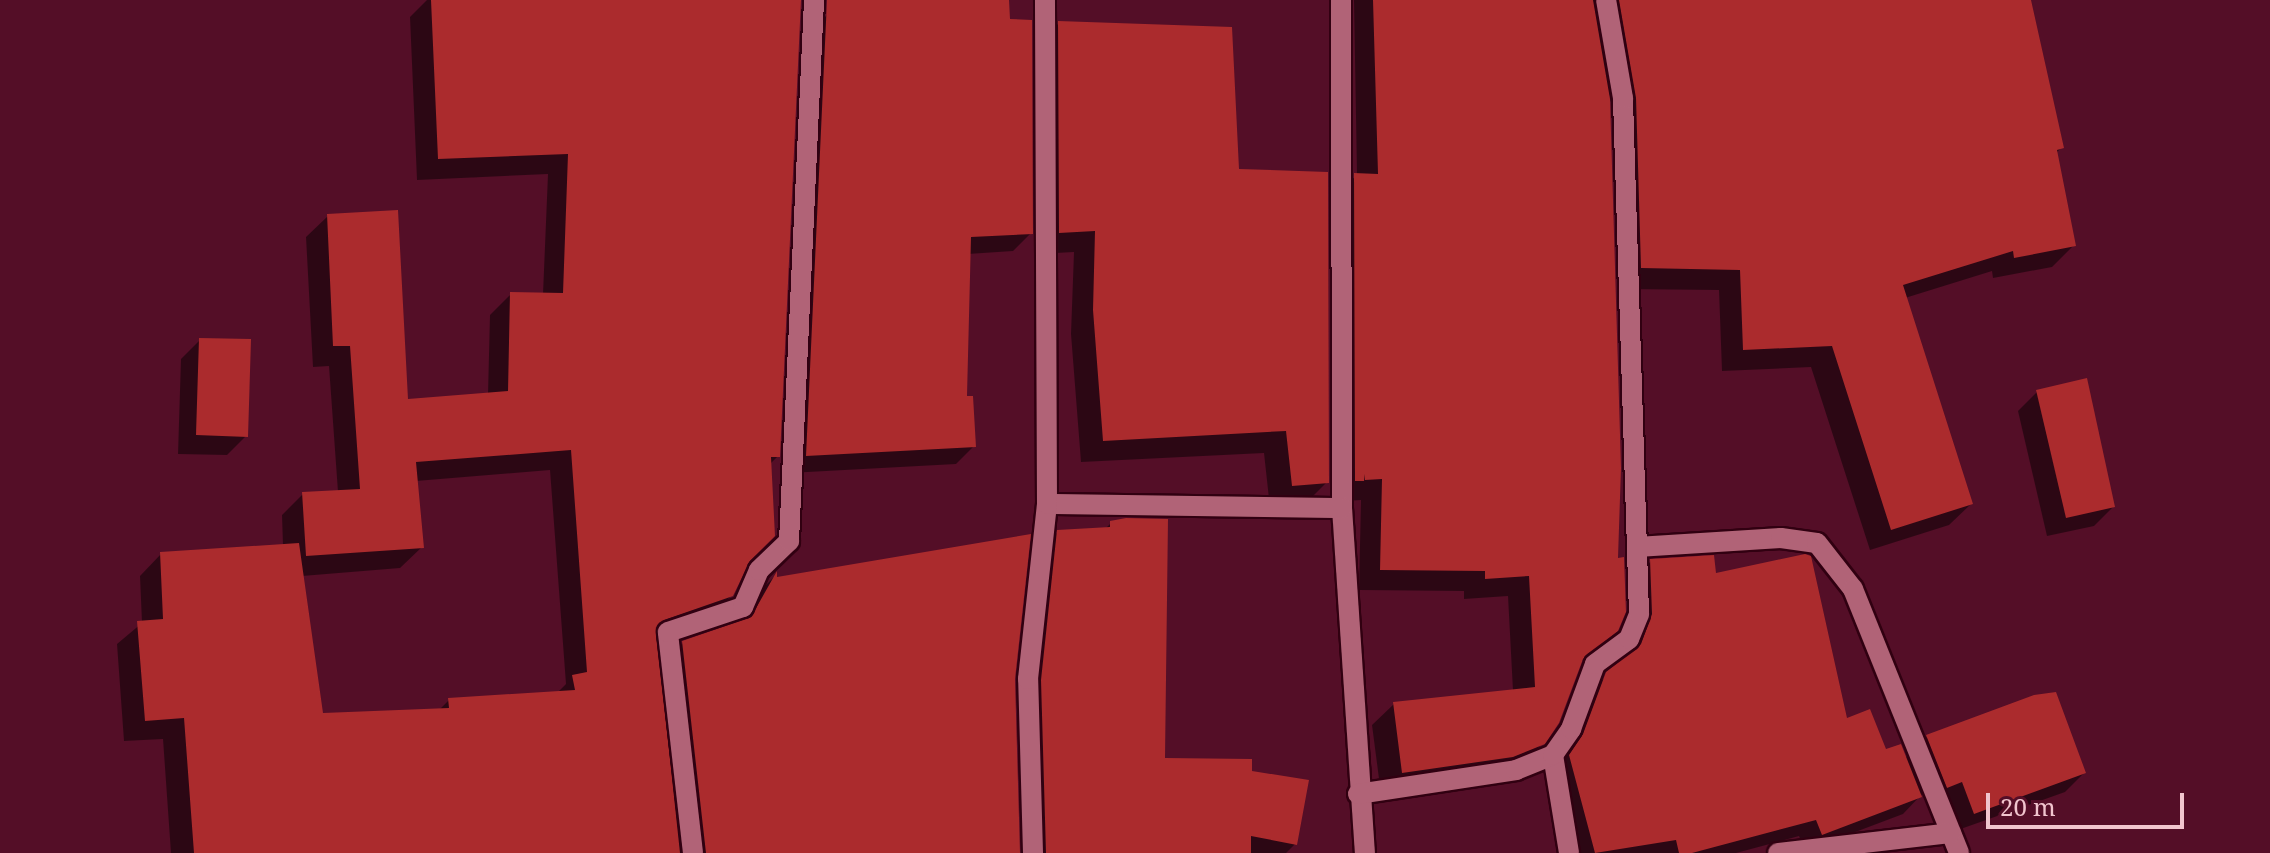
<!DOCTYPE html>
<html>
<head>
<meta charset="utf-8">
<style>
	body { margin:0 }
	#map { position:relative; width:2270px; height:853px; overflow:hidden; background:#540e27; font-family:"Noto Serif",serif }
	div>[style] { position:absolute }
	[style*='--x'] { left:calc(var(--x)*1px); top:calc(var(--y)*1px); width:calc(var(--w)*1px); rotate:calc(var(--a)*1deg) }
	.shadow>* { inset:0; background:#0007 }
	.building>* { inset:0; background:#ab2b2d }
	.roads { filter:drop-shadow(2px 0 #310011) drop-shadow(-2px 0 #310011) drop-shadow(0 2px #310011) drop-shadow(0 -2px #310011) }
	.street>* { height:20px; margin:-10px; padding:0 10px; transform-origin:10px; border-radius:10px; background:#b16377 }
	span { translate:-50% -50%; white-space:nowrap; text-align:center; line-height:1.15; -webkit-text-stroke:7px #540e27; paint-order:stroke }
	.scale { position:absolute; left:1986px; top:793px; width:198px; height:36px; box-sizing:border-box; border:4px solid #f1c5ce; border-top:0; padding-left:10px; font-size:24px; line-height:28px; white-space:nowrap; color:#f1c5ce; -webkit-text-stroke:6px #540e27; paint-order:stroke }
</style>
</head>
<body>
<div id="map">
	<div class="shadow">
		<div style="clip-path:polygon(evenodd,427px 0,783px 0,778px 456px,769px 465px,747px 561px,732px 595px,710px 617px,654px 636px,658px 668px,683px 643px,740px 623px,756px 595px,775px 576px,1013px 679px,1018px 853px,171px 853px,163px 739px,124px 741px,117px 644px,142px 623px,140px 576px,161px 554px,283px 546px,282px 515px,303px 494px,338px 492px,329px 366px,313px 367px,306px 237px,328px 216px,406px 401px,488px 394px,490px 315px,511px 294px,543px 294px,548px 174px,417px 180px,410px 17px,427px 0,550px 470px,566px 684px,557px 693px,449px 700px,438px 711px,321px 715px,302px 576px,400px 568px,422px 547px,416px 481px,550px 470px)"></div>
		<div style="clip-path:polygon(1354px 0,2029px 0,2061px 148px,2056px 153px,2074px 245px,2052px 267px,1993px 278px,1992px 271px,1905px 298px,1971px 504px,1949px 525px,1870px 550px,1811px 367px,1722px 371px,1719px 290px,1621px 289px,1615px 118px,1608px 91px,1617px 630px,1579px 664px,1543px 743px,1521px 765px,1381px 794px,1372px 725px,1394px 704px,1513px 691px,1508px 596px,1464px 599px,1464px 591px,1359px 590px,1361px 500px,1345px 501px,1334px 196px,1357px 175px)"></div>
		<div style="clip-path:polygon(827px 15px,1031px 233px,1013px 251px,968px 254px,965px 398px,974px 446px,956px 464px,789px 473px,809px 33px)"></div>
		<div style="clip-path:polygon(1059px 23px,1238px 171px,1327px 482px,1304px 505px,1270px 508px,1264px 453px,1081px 462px,1071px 334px,1074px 252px,1037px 254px,1036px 46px)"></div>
		<div style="clip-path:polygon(200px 340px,246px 436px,227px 455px,178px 454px,181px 359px)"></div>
		<div style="clip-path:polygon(2037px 392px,2113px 507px,2094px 526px,2047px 536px,2018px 411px)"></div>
		<div style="clip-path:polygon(1111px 523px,1163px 760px,1250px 773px,1295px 844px,1286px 853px,1025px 853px,1037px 553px,1058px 532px,1104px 530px)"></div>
		<div style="clip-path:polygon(1651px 561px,1715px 576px,1846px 721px,1885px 752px,1905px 758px,1927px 737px,2084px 773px,2065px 792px,1955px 831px,1943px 799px,1928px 805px,1923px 793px,1903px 814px,1805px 851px,1799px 836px,1736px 853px,1573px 853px,1553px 774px,1589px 692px,1624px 661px,1635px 638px,1634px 579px)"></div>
	</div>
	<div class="building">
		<div style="clip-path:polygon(431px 0,801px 0,780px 457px,771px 457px,775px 536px,750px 561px,733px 596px,664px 620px,656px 628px,680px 853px,194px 853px,184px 718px,145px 721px,137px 621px,163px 619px,160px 552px,299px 543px,323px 713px,449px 708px,448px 698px,575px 690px,572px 675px,587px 672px,571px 450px,416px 462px,424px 548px,306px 556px,302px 492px,360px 489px,350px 346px,333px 346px,327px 214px,398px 210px,408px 399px,508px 391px,510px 292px,563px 293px,568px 154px,438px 159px)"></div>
		<div style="clip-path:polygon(827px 0,1009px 0,1010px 19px,1032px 20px,1033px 234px,971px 237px,967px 396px,973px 396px,976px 447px,806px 456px)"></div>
		<div style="clip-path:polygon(1373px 0,1593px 0,1610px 99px,1621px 468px,1618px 558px,1624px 557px,1626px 612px,1618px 631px,1583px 659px,1559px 723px,1545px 744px,1513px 757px,1402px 773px,1393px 702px,1535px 687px,1529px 576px,1485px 579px,1485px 571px,1380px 570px,1382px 479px,1365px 480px,1365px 474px,1364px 481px,1355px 481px,1354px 173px,1378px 174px)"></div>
		<div style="clip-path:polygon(1619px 0,2031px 0,2064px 148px,2057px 150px,2076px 246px,2014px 258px,2013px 251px,1903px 285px,1973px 504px,1891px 530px,1832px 346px,1743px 350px,1740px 270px,1641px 268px,1636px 98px)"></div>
		<div style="clip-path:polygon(1058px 21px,1232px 27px,1239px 169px,1328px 172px,1329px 483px,1292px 486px,1286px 431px,1103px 441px,1093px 310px,1095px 231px,1059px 233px)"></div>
		<div style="clip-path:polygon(199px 338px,251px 339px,248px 437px,196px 435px)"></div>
		<div style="clip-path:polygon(2087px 378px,2115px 507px,2066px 518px,2036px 390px)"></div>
		<div style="clip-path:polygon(1126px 518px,1168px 519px,1165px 758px,1252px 759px,1252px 771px,1309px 780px,1297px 845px,1251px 836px,1251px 853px,1046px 853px,1041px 680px,1057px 530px,1110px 527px,1110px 521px)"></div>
		<div style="clip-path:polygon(1031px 534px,1015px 679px,1020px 853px,706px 853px,682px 641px,751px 617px,777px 571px,777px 577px)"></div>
		<div style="clip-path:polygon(1805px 554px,1811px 556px,1847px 718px,1870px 709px,1886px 749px,1901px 744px,1922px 797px,1822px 835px,1816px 820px,1692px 853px,1679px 853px,1676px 840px,1595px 853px,1569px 755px,1583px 734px,1606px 672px,1641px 644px,1652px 614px,1650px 559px,1714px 555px,1716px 573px)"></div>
		<div style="clip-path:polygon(2056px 692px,2086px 773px,1974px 814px,1962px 782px,1947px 788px,1926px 735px,2034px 695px)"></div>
	</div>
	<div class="roads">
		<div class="street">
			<div style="--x:1341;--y:0;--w:508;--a:89.89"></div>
			<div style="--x:1342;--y:508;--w:346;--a:86.2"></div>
			<div style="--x:1047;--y:504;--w:295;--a:0.8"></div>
			<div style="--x:1637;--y:547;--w:144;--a:-3.6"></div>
			<div style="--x:1781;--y:538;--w:36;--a:8"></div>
			<div style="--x:1817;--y:543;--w:58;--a:52"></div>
			<div style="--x:1853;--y:589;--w:284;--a:68.1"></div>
			<div style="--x:1553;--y:755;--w:99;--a:80.7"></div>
			<div style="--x:1358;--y:794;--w:160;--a:-8.6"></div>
			<div style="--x:1516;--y:770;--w:40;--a:-22"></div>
			<div style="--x:1553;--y:755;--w:32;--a:-55"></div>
			<div style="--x:1571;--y:729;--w:69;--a:-69.7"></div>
			<div style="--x:1595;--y:664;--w:42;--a:-36.3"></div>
			<div style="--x:1629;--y:639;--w:27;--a:-68"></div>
			<div style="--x:1639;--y:614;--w:516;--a:-91.78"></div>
			<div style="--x:1623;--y:98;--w:99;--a:-99.8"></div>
			<div style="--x:693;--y:853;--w:222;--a:-96.5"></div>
			<div style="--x:668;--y:632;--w:79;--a:-18.4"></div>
			<div style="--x:743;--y:607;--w:40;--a:-66.6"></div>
			<div style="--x:759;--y:570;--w:42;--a:-44"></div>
			<div style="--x:789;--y:541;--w:542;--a:-87.35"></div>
			<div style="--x:1033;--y:853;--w:174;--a:-91.6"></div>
			<div style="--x:1028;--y:679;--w:176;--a:-83.8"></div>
			<div style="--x:1047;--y:504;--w:504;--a:-90.23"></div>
			<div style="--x:1778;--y:853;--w:174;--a:-6.6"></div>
		</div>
	</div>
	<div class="scale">20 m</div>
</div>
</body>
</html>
